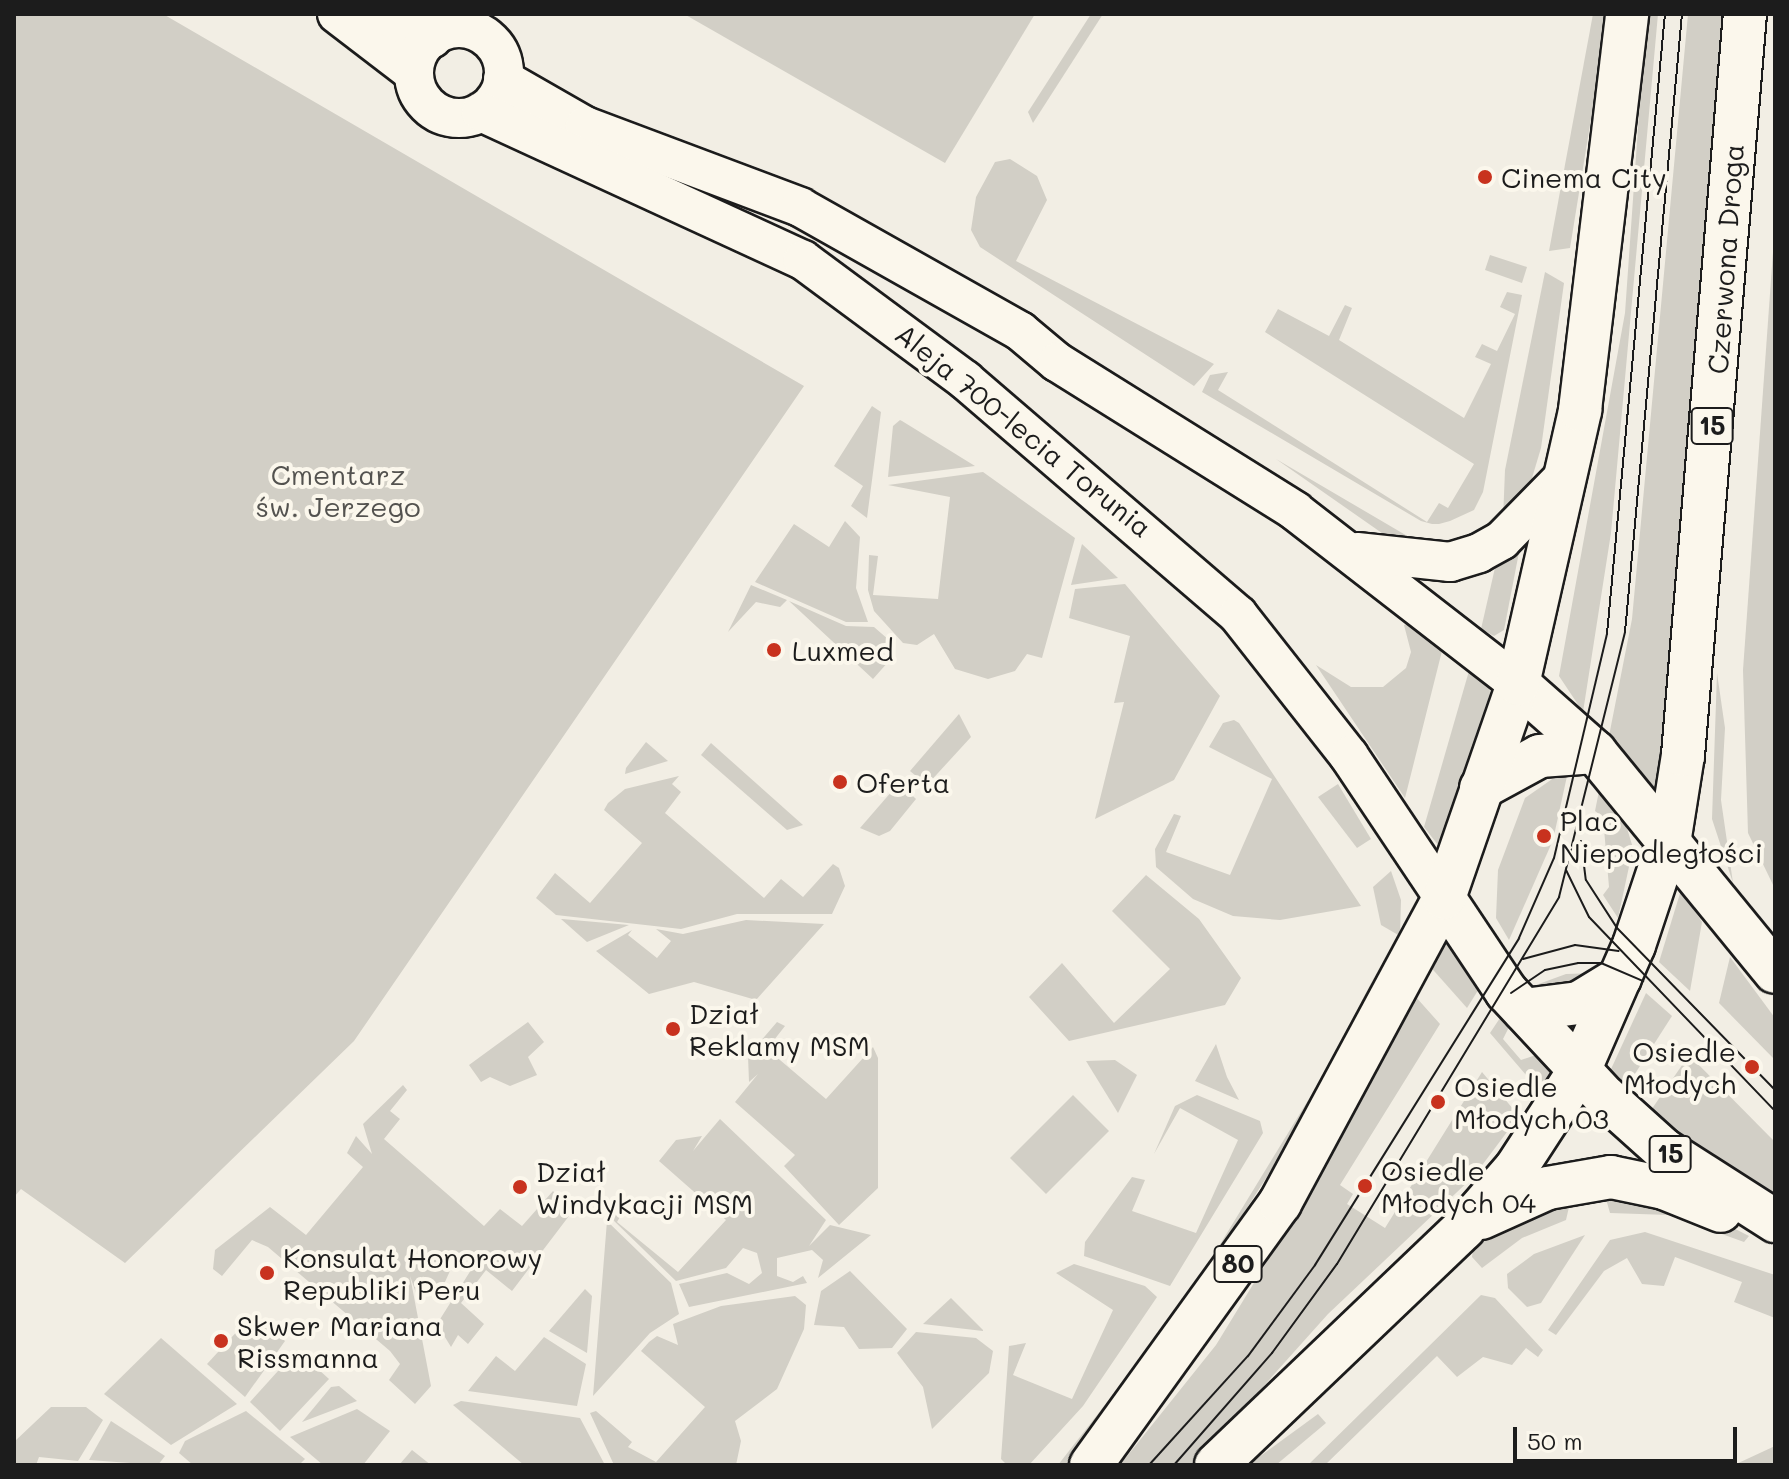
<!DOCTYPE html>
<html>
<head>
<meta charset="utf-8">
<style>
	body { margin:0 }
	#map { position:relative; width:1789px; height:1479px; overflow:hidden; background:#f2eee4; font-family:Mali,sans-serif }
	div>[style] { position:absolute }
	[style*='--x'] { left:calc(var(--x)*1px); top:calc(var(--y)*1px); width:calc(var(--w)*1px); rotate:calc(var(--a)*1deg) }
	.green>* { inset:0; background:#d2cfc6 }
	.roads { filter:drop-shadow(2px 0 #1c1c1c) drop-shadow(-2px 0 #1c1c1c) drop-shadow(0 2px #1c1c1c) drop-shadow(0 -2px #1c1c1c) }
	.secondary>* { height:38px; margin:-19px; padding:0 19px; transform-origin:19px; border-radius:19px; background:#fbf7ec }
	.secondary>.ring { margin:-19px; padding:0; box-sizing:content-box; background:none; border:38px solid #fbf7ec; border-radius:50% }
	.primary>* { height:42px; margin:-21px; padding:0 21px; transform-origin:21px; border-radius:21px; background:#fbf7ec }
	.tram>* { height:2px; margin:-1px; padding:0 1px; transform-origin:1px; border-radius:1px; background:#1c1c1c }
	.dots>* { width:22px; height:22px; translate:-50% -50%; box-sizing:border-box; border:4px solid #fbf7ec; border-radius:50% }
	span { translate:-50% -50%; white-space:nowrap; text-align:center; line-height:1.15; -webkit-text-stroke:8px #fbf7ec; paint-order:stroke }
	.shield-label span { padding:2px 6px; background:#fbf7ec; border:2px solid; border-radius:6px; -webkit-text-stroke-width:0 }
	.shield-label { font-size:26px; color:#1c1c1c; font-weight:700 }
	.poi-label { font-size:28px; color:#1c1c1c }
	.left { translate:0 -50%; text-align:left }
	.right { translate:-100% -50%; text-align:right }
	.street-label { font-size:28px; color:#1c1c1c }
	.park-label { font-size:28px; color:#53524f }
	.frame { position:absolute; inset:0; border:16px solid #1c1c1c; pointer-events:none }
	.scale { position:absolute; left:1513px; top:1427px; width:224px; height:36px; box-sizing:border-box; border:4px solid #1c1c1c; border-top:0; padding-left:10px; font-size:24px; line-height:28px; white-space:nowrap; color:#1c1c1c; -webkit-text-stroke:6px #fbf7ec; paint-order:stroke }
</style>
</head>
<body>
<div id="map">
	<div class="green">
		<div style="clip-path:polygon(14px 14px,163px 14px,804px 386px,354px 1041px,125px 1263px,21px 1189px,14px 1197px)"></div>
		<div style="clip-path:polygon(684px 14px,1035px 14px,945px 163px)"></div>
		<div style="clip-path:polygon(1091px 14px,1103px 14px,1033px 123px,1028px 112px)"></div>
		<div style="clip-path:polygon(1593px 14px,1608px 14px,1570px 248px,1549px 251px)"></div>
		<div style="clip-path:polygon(1646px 14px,1658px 14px,1611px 533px,1583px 712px,1559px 676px,1625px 313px)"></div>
		<div style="clip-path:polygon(1688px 14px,1723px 14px,1662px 777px,1655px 796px,1608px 741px,1632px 619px)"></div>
		<div style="clip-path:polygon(1010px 159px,1037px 176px,1047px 200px,1016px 261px,1214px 364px,1194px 386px,980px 247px,971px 230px,976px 197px,995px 162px)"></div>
		<div style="clip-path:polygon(1775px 224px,1775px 889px,1748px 833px,1743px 670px)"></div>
		<div style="clip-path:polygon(1490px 255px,1527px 267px,1522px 283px,1485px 270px)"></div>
		<div style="clip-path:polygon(1545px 272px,1564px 283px,1541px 448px,1529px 488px,1503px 520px,1505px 470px)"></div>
		<div style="clip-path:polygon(1507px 292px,1522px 295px,1483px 492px,1474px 510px,1450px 521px,1439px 524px,1432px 524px,1421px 521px,1202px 392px,1210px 375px,1228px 372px,1218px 390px,1427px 522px,1439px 503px,1448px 508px,1474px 464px,1265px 332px,1278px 309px,1329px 336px,1345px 305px,1352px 308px,1339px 340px,1464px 418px,1491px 364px,1475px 357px,1482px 344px,1497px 351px,1515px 314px,1500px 307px)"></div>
		<div style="clip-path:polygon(872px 406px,881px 412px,867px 518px,851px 506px,863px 486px,834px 466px)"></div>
		<div style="clip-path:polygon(900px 420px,902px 421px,975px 466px,888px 477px,893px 426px)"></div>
		<div style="clip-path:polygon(1276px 459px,1409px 537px,1462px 541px,1422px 546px,1389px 538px)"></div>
		<div style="clip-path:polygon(983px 472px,1075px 538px,1042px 658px,1027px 654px,1015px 671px,988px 679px,955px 669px,934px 634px,917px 645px,903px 643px,874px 611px,868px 590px,869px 555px,878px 556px,873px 595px,938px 599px,950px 497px,888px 485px)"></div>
		<div style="clip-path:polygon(845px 521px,860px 537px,856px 588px,868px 622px,846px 622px,755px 582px,794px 524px,829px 547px)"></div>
		<div style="clip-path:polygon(1082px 544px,1118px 578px,1071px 585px)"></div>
		<div style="clip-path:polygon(1520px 547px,1504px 630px,1494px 636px,1481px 629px,1497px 559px)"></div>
		<div style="clip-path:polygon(1125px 584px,1220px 696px,1174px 780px,1095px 819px,1124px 702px,1114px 703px,1130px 636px,1069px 618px,1075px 589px)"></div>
		<div style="clip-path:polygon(751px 585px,787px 600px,780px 607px,756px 602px,728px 632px)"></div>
		<div style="clip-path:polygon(789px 601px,846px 626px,874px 627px,889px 640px,883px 656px,889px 661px,873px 679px)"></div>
		<div style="clip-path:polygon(1414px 621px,1444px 643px,1405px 798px,1316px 665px,1351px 687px,1383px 687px,1406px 668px,1411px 652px,1404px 625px)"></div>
		<div style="clip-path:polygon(1471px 664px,1489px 680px,1490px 694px,1438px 845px,1424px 827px)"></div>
		<div style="clip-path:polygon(1717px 673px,1725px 728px,1721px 800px,1733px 883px,1712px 819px)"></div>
		<div style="clip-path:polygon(959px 714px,971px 737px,927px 785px,910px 771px)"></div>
		<div style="clip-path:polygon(1234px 720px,1239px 723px,1361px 906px,1280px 920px,1233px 916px,1193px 899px,1156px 867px,1155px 849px,1174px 814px,1181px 816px,1166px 852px,1230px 875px,1272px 779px,1209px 747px,1223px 723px)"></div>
		<div style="clip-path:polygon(646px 742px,668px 761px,625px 774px,626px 768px)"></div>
		<div style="clip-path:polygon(711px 743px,803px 825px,787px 830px,701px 755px)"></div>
		<div style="clip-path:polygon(1558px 775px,1567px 776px,1553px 840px,1509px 940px,1496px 918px,1498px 870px,1525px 798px)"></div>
		<div style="clip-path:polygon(679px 776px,672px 784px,681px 792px,665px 813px,764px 898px,781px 879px,803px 897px,833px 864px,839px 868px,845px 886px,832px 914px,737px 914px,681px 929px,556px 915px,536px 898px,555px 873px,590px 903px,642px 843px,604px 810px,608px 803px,625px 789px)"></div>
		<div style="clip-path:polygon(899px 783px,916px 799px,890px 831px,879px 836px,860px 828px)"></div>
		<div style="clip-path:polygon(1338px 784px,1371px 839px,1357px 848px,1318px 797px)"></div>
		<div style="clip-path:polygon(1600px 786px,1623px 815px,1633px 848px,1618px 918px,1603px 895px,1609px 887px,1603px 817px,1595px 811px)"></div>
		<div style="clip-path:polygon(1391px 871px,1401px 900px,1400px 936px,1381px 925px,1373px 887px)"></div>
		<div style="clip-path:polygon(1146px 875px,1199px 919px,1241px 978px,1225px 1005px,1069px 1041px,1029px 997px,1062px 963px,1114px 1023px,1170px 969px,1112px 911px)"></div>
		<div style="clip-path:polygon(1681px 890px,1702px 922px,1690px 991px,1659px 962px)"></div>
		<div style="clip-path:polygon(561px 919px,562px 919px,629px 925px,587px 942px)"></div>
		<div style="clip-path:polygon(746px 920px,824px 924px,756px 1000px,694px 982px,649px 994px,596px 951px,632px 930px,628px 935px,657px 958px,671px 941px,656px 929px,683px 934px)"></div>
		<div style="clip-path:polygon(1445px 933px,1482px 984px,1467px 1008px,1427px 963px)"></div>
		<div style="clip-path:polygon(1730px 957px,1775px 1018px,1775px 1060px,1719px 1003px)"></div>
		<div style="clip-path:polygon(1380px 966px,1298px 1128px,1195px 1289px,1112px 1408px,1066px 1465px,1058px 1465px,1183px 1305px,1321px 1079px)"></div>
		<div style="clip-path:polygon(1596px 973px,1556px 991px,1536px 985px,1566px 974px)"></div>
		<div style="clip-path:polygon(1646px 993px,1672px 1016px,1622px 1094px,1606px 1080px)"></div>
		<div style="clip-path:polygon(1415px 996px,1440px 1024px,1340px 1185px,1353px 1194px,1347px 1204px,1385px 1228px,1482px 1072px,1519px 1116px,1474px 1176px,1328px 1314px,1193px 1465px,1120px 1465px,1216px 1345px,1323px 1170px)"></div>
		<div style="clip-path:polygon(1502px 1015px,1510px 1025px,1503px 1039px,1521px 1060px,1536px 1055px,1551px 1074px,1539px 1090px,1490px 1033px)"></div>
		<div style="clip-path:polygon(528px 1022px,544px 1042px,528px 1057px,537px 1075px,510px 1086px,490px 1077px,481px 1082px,469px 1065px)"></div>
		<div style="clip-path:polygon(777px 1022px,785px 1026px,767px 1049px,826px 1099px,873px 1047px,878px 1058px,878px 1188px,839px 1225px,784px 1166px,795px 1155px,735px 1102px,758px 1074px,749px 1082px,748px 1056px)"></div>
		<div style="clip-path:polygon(1216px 1044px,1227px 1077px,1239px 1100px,1195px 1081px)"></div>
		<div style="clip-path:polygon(1689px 1055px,1775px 1142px,1775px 1198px,1647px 1116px)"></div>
		<div style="clip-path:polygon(1115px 1060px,1137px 1075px,1118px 1113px,1086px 1061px)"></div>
		<div style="clip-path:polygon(403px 1085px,407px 1090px,390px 1111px,400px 1119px,384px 1139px,484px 1226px,500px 1209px,522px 1226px,553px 1191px,572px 1212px,512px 1291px,486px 1270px,461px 1303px,484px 1324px,468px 1344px,458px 1335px,451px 1347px,437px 1324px,476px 1262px,467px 1255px,454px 1262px,440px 1293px,417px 1296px,410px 1276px,431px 1386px,415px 1404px,389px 1380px,400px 1364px,390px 1351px,268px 1247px,252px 1240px,222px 1276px,213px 1269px,215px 1250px,270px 1207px,306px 1235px,363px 1167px,347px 1153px,356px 1136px,372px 1154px,363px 1124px)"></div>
		<div style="clip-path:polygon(1073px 1095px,1109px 1131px,1046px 1194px,1010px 1158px)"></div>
		<div style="clip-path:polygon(1197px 1095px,1260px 1121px,1263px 1133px,1170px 1286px,1084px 1256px,1085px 1242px,1132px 1177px,1145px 1180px,1132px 1211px,1196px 1233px,1238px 1140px,1180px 1108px,1154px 1154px,1175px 1106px)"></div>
		<div style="clip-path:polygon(720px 1119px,826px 1220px,809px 1246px,830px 1225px,871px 1235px,818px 1278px,823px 1260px,812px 1250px,777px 1258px,777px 1276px,793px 1282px,803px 1276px,807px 1283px,689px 1307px,679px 1284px,727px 1273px,749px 1284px,762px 1273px,757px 1253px,743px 1248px,726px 1268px,676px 1281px,610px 1217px,630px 1200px,617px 1222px,678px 1272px,726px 1220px,659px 1161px,676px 1140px,702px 1136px,693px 1151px)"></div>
		<div style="clip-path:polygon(1604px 1192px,1702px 1212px,1749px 1236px,1744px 1242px,1669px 1215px,1610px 1213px)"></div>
		<div style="clip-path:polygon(1572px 1194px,1566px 1220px,1522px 1238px,1482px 1268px,1472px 1257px,1474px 1242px)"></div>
		<div style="clip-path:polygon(607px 1221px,671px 1283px,679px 1314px,650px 1333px,593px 1396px)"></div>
		<div style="clip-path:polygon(1645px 1232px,1775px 1275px,1775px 1318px,1734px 1302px,1742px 1282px,1675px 1257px,1664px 1286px,1642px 1284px,1627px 1258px,1604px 1271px,1556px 1335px,1548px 1330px,1610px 1240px)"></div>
		<div style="clip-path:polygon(1585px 1235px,1541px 1303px,1527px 1307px,1508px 1288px,1507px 1274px,1534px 1254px)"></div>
		<div style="clip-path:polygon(1074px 1264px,1145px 1286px,1157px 1297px,1083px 1406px,1029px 1465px,1007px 1465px,1001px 1459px,1009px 1346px,1026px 1343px,1013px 1375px,1072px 1399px,1113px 1310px,1056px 1273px)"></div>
		<div style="clip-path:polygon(850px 1271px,907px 1329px,892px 1348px,859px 1349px,844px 1327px,814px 1325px,821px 1291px)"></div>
		<div style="clip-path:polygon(585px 1289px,592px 1296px,587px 1353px,549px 1331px)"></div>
		<div style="clip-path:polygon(1481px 1295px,1495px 1298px,1543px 1350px,1538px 1357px,1526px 1348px,1512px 1365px,1483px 1357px,1457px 1377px,1437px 1356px,1325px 1465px,1308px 1465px)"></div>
		<div style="clip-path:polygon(795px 1296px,806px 1305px,804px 1329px,777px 1389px,735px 1421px,741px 1441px,736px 1465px,614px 1465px,590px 1413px,596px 1411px,632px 1442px,628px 1447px,656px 1462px,705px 1407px,641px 1351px,649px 1342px,657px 1336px,678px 1345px,673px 1324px,721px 1306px)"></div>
		<div style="clip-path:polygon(951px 1298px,983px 1330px,983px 1331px,923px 1324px)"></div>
		<div style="clip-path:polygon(253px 1314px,285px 1341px,245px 1397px,207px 1364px)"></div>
		<div style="clip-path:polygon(916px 1332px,976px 1338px,993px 1351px,989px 1373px,932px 1429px,923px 1387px,897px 1353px)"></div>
		<div style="clip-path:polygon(544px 1337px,586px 1364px,577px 1406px,468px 1391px,496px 1356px,515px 1371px)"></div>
		<div style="clip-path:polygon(161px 1338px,237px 1404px,171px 1445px,104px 1394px)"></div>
		<div style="clip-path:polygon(297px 1350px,329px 1379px,280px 1431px,250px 1402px)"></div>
		<div style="clip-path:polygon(339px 1386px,357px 1401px,302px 1422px,331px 1387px)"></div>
		<div style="clip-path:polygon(461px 1401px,580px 1418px,605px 1465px,524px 1465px,453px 1405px)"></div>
		<div style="clip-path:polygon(51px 1407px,86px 1407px,103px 1420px,78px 1461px,39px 1457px,36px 1465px,14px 1465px,14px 1442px)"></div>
		<div style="clip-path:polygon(357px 1409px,390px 1431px,363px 1465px,323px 1465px,290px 1437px)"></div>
		<div style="clip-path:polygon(246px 1411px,305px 1459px,299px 1465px,193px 1465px,179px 1453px,185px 1441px)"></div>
		<div style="clip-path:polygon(1318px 1414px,1326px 1423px,1276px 1465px,1248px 1465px)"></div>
		<div style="clip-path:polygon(111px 1421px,165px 1456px,158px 1465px,89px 1460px)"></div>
		<div style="clip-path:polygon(1775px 1446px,1775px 1465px,1734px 1465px)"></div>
		<div style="clip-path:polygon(412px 1450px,431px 1465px,399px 1465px)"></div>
	</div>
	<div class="roads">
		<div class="secondary">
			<div style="--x:337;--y:14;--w:97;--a:37.5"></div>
			<div style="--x:383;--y:14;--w:55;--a:26.1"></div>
			<div class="ring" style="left:414px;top:28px;width:52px;height:52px"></div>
			<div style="--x:503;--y:79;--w:95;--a:29.8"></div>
			<div style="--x:585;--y:126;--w:230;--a:20.6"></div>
			<div style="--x:800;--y:207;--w:253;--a:29.4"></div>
			<div style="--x:1020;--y:331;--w:48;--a:40"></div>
			<div style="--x:1057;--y:362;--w:281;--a:32"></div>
			<div style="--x:1295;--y:511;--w:282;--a:37.8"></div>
			<div style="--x:481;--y:112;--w:354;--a:24.7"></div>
			<div style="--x:803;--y:260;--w:202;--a:36.5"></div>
			<div style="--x:965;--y:380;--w:360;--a:40.7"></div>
			<div style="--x:1238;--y:615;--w:179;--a:51.8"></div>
			<div style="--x:1349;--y:756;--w:171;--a:56.2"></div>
			<div style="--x:1357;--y:552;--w:94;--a:6.1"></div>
			<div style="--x:1450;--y:562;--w:30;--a:-17"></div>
			<div style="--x:1479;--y:553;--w:26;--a:-29"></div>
			<div style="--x:1502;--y:540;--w:90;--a:-45.5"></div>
		</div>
		<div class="primary">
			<div style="--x:1518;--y:684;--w:103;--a:41.4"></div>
			<div style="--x:1595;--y:752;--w:284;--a:50.7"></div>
			<div style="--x:1481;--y:788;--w:67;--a:-28.5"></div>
			<div style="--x:1540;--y:756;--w:55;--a:-4.2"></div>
			<div style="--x:1444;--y:898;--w:112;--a:56.3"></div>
			<div style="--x:1506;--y:991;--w:145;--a:47"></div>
			<div style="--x:1605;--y:1097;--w:79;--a:41.9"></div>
			<div style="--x:1664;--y:1150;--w:132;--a:32.6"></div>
			<div style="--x:1524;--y:1010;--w:55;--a:-7.3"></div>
			<div style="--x:1579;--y:1003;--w:48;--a:-31.4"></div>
			<div style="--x:1481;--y:1218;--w:73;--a:-24.1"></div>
			<div style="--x:1548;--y:1188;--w:64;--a:-9.9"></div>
			<div style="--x:1611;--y:1177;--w:54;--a:11.7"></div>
			<div style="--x:1664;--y:1188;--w:61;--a:22"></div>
			<div style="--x:1091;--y:1465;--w:323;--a:-54.2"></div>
			<div style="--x:1280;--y:1203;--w:346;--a:-61.7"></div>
			<div style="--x:1444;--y:898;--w:226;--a:-70.9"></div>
			<div style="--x:1518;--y:684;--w:281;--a:-77.2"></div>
			<div style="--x:1580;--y:410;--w:399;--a:-83.2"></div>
			<div style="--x:1216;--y:1465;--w:342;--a:-43.7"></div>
			<div style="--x:1463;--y:1229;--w:81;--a:-49"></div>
			<div style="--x:1516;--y:1168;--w:116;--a:-57"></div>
			<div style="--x:1579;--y:1071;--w:137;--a:-66.4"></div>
			<div style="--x:1634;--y:945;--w:114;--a:-71.6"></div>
			<div style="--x:1670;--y:837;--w:83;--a:-81"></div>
			<div style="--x:1683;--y:755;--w:744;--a:-85.22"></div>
		</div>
	</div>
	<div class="tram">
		<div style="--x:1581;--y:841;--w:39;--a:83"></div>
		<div style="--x:1586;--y:880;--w:57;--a:57.1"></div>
		<div style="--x:1617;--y:928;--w:226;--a:45.7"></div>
		<div style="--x:1566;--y:870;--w:52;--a:63.9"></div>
		<div style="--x:1589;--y:917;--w:269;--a:46.2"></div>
		<div style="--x:1523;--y:959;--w:54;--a:-15.1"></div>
		<div style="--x:1575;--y:945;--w:44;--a:7.8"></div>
		<div style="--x:1511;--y:993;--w:41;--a:-34.1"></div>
		<div style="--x:1545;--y:970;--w:34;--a:-12"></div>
		<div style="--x:1578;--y:963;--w:23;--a:0"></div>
		<div style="--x:1601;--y:963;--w:46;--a:23.2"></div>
		<div style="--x:1149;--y:1465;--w:147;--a:-47.8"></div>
		<div style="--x:1248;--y:1356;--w:113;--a:-53.6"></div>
		<div style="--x:1315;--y:1265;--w:385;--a:-58"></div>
		<div style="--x:1519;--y:938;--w:87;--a:-66.4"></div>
		<div style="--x:1554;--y:858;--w:230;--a:-76.7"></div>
		<div style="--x:1607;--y:634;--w:623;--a:-84.66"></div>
		<div style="--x:1174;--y:1465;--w:149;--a:-48.8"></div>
		<div style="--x:1272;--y:1353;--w:110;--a:-53.9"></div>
		<div style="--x:1337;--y:1264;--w:429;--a:-58.8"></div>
		<div style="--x:1559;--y:897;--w:273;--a:-76"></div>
		<div style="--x:1625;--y:632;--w:621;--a:-84.73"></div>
	</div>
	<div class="dots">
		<div style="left:1485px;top:177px;background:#c8321e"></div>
		<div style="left:774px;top:650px;background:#c8321e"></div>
		<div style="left:840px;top:782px;background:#c8321e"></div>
		<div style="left:1544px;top:836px;background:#c8321e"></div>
		<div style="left:673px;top:1029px;background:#c8321e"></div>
		<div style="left:1752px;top:1067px;background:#c8321e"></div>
		<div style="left:1438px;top:1102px;background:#c8321e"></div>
		<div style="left:1365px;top:1186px;background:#c8321e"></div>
		<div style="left:520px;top:1187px;background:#c8321e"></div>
		<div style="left:267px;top:1273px;background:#c8321e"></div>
		<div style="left:221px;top:1341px;background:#c8321e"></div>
	</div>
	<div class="shield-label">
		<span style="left:1712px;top:426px">15</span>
		<span style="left:1670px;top:1154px">15</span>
		<span style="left:1238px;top:1264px">80</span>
	</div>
	<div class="poi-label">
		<span class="left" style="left:1501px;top:177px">Cinema City</span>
		<span class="left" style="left:792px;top:650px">Luxmed</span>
		<span class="left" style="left:856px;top:782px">Oferta</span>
		<span class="left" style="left:1560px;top:836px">Plac<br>Niepodległości</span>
		<span class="left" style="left:689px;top:1029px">Dział<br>Reklamy MSM</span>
		<span class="right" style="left:1736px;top:1067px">Osiedle<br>Młodych</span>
		<span class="left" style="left:1454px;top:1102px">Osiedle<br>Młodych 03</span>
		<span class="left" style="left:1381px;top:1186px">Osiedle<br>Młodych 04</span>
		<span class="left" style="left:536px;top:1187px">Dział<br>Windykacji MSM</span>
		<span class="left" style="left:283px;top:1273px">Konsulat Honorowy<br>Republiki Peru</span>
		<span class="left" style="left:237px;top:1341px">Skwer Mariana<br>Rissmanna</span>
	</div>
	<div class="street-label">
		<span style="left:1725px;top:259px;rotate:-86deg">Czerwona Droga</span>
		<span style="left:1024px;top:430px;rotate:39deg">Aleja 700-lecia Torunia</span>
	</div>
	<div class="park-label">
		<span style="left:338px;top:490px">Cmentarz<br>św. Jerzego</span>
	</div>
	<div class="frame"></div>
	<div class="scale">50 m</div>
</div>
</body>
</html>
